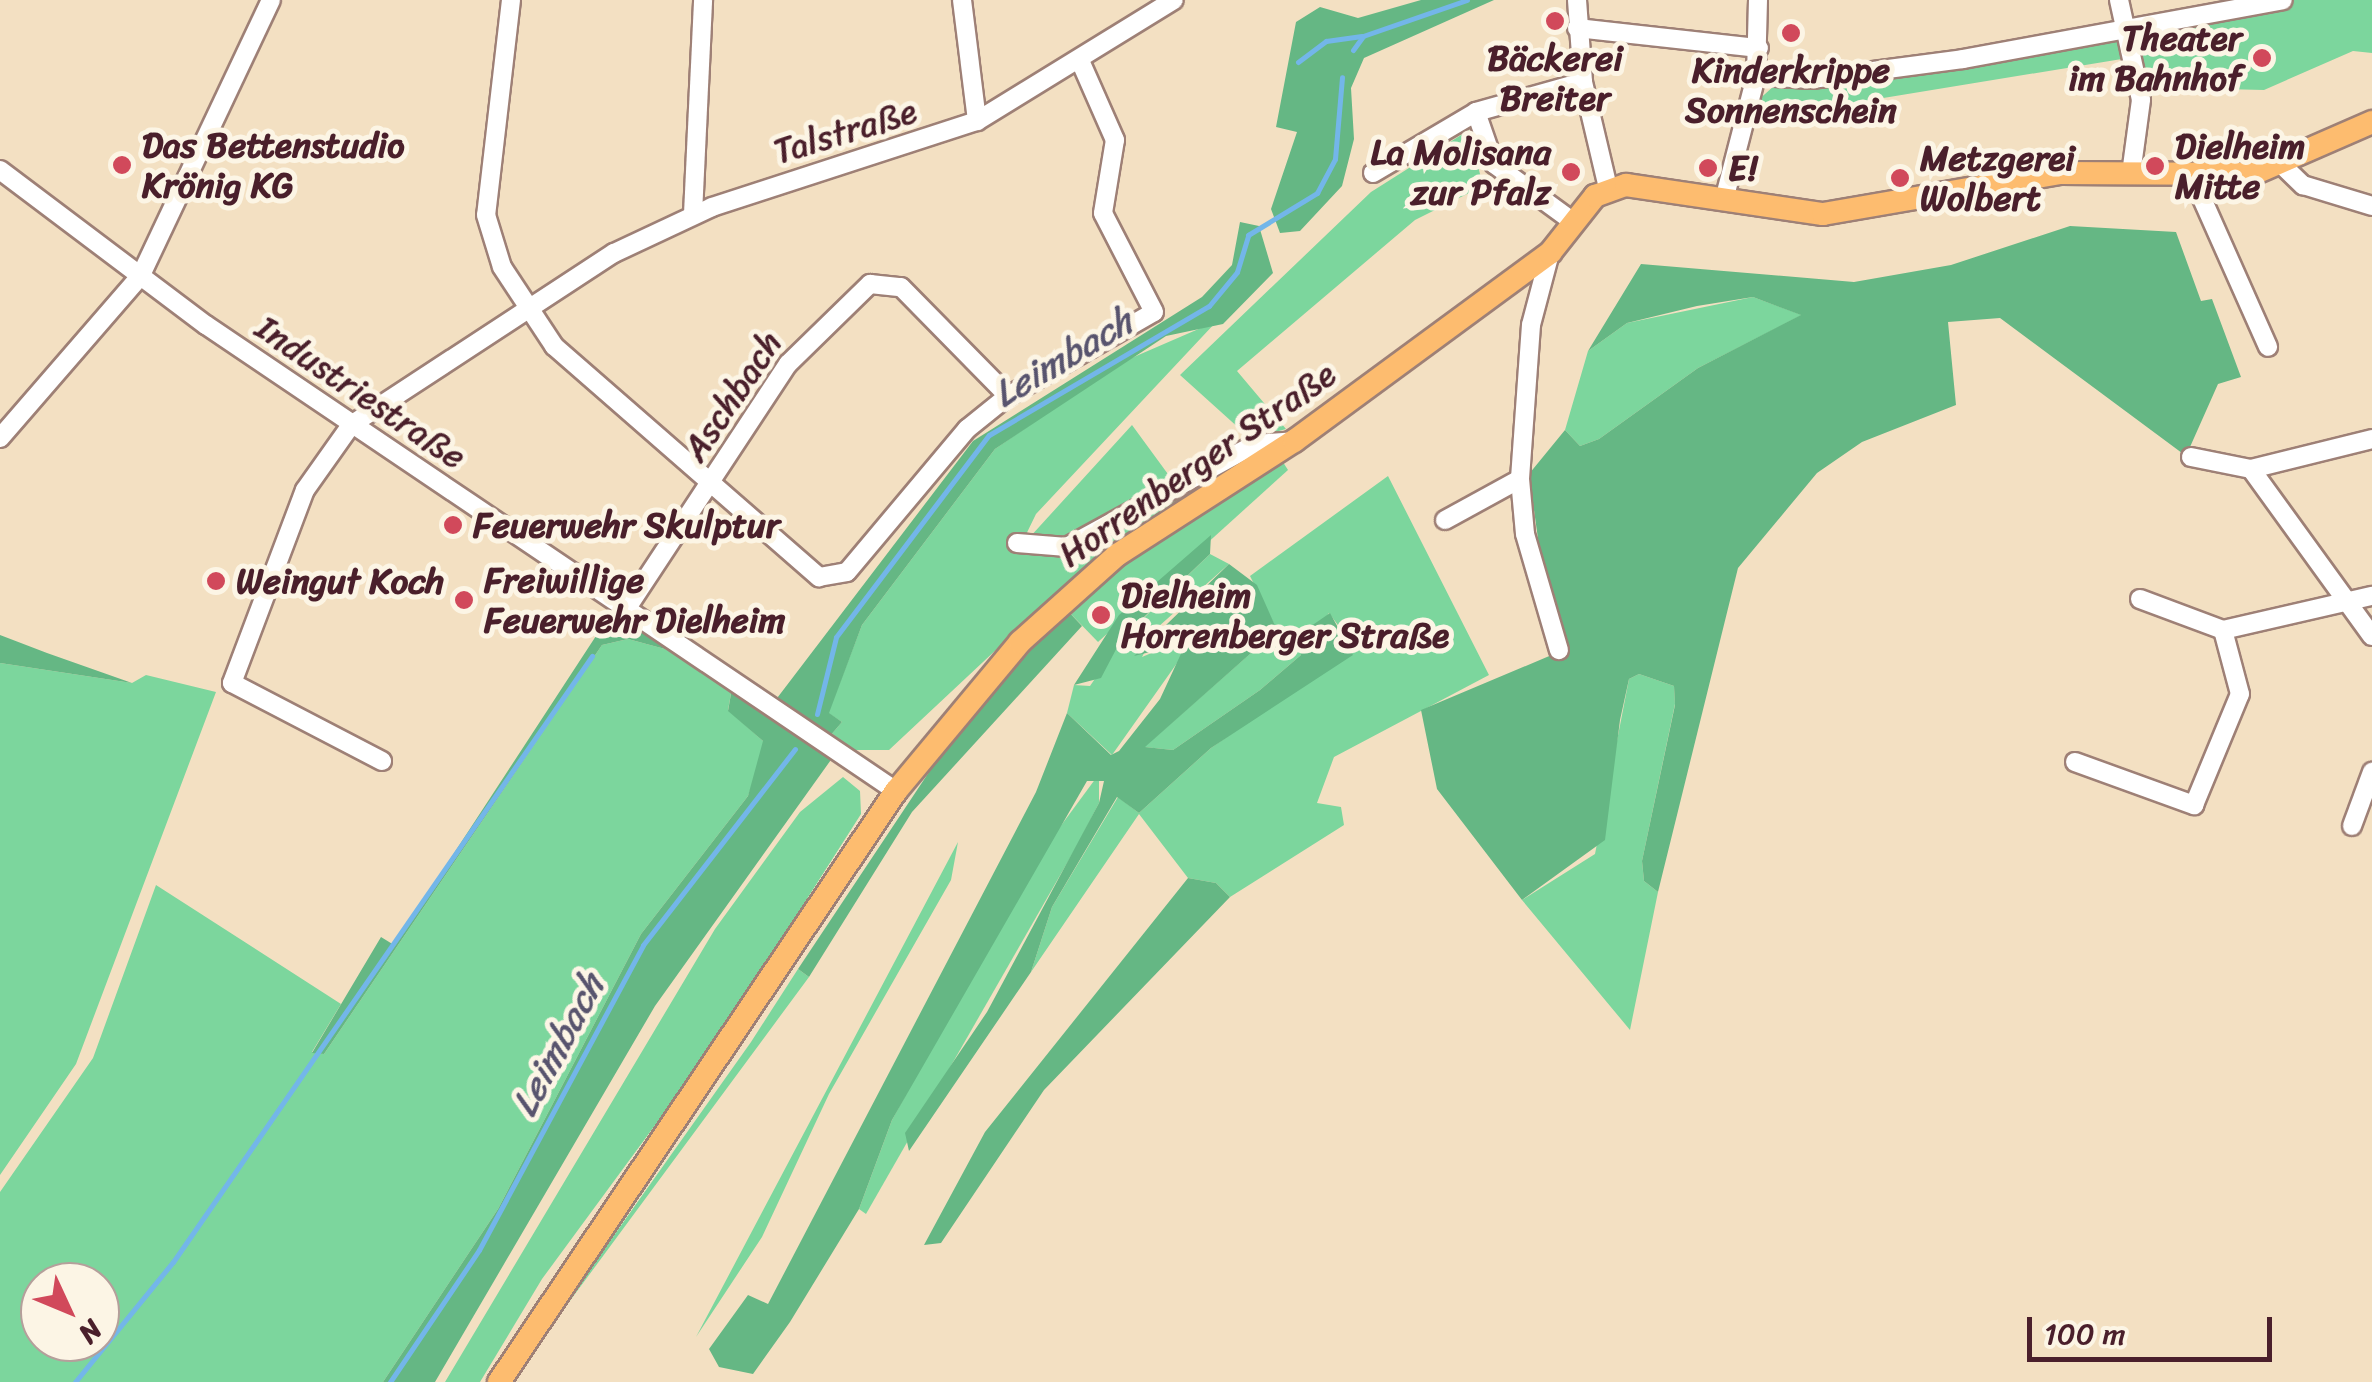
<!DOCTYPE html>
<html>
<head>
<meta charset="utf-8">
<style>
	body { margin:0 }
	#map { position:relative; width:2372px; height:1382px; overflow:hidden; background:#f3e0c2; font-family:Sriracha,sans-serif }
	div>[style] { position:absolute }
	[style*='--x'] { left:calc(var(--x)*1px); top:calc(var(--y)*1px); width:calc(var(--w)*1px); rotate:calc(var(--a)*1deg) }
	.green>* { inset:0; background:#7cd69d }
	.forest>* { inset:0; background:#65b784 }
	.stream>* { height:5px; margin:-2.5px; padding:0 2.5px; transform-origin:2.5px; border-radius:2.5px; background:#73b6e9 }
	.roads { filter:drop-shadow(2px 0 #9e8076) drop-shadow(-2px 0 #9e8076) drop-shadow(0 2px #9e8076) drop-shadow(0 -2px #9e8076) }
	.minor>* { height:18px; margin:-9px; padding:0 9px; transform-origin:9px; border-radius:9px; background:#fff }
	.major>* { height:22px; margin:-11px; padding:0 11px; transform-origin:11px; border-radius:11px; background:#fdbc6f }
	.dots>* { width:28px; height:28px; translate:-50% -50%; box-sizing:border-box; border:5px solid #fcf5e5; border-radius:50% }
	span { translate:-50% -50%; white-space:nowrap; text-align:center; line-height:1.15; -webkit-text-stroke:10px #fcf5e5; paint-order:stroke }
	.poi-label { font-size:35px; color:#4a1f2b; font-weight:700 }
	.right { translate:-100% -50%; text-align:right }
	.left { translate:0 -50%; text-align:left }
	.street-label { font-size:35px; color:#4a1f2b }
	.water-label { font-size:38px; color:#58546e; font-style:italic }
	.north { position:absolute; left:20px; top:1262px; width:100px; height:100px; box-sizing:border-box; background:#fcf5e5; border:2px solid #b59f9b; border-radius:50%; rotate:134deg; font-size:28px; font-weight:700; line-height:40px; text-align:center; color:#4a1f2b }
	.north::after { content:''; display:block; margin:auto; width:35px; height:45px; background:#d1495b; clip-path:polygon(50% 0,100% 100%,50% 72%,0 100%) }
	.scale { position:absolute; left:2027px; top:1317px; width:245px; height:45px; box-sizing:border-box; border:5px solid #4a1f2b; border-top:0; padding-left:12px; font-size:30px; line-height:35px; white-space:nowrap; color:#4a1f2b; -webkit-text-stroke:8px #fcf5e5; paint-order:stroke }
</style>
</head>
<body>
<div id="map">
	<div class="green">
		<div style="clip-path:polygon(2283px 0,2372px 0,2372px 53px,2353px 51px,2264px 90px,2139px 87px,2134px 57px,1865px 101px,1798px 109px,1755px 103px,1775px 85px)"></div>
		<div style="clip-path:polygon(1469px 130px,1483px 186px,1415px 220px,1237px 371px,1286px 429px,1251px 439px,1180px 375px,1371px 192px)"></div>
		<div style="clip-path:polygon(1753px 297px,1802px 315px,1698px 368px,1599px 439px,1580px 446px,1565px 430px,1588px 351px,1627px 323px)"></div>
		<div style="clip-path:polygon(1217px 321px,1036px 514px,1019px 549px,1132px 425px,1173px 481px,1273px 448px,1075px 576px,889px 750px,854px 750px,830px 736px,842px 722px,828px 713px,862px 625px,995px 449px,1120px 363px)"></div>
		<div style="clip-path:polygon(1281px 459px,1288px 470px,1098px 642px,1067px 610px,1118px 564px)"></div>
		<div style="clip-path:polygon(1388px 476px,1489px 675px,1334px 757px,1317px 803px,1341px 807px,1344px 825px,1230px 897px,1216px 883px,1188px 878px,1139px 814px,1031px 972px,1052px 907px,1118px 797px,1139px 813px,1211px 748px,1355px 648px,1329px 613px,1301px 655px,1260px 690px,1173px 750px,1144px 747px,1277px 630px,1250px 576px)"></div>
		<div style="clip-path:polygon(1210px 554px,1229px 564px,1158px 627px,1142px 657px,1180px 641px,1187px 649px,1112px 755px,1067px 713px,1074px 685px,1090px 686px,1122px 639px)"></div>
		<div style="clip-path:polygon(evenodd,628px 639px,676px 652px,732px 688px,728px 710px,763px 741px,764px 752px,748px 796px,641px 934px,498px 1209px,383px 1382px,0 1382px,0 1192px,93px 1058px,156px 885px,341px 1004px,312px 1052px,324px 1054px,602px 645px,628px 639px,40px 1282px,100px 1282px,100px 1342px,40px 1342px,40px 1282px)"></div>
		<div style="clip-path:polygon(0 663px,132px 683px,146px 675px,216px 692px,76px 1064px,0 1175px)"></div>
		<div style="clip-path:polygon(1639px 674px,1674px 686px,1675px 704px,1642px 861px,1644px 881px,1658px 892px,1630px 1030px,1522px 900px,1595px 854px,1629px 679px)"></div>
		<div style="clip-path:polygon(1099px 774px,1099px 803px,1078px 844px,866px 1214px,859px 1209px,892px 1120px,1029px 869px)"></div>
		<div style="clip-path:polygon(843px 777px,860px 791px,861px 814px,714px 1045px,542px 1279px,480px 1382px,445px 1382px,715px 929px,800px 812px)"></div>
		<div style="clip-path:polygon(958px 842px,951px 880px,829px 1094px,762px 1237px,696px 1337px)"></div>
		<div style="clip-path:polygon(798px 969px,809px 977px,510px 1382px,751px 1042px)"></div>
	</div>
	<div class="forest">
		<div style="clip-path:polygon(1421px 0,1494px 0,1364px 58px,1351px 88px,1354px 139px,1342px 186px,1300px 231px,1280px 233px,1271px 209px,1297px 132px,1276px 127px,1296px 22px,1320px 7px,1358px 18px)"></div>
		<div style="clip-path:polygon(1240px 222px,1259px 226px,1273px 273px,1223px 324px,1166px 336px,995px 449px,862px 625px,829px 713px,842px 722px,830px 736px,833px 757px,655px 1006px,435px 1382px,383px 1382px,498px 1209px,641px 934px,748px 796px,763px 741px,728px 711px,732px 688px,768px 710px,973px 441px,1202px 297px,1232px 265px)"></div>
		<div style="clip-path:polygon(2070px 226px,2176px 232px,2201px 301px,2212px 299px,2241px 377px,2218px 384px,2186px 456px,2000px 318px,1948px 322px,1956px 405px,1862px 442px,1817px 473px,1738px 568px,1658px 892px,1644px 881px,1642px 861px,1675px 705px,1674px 686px,1639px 674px,1629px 679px,1620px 720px,1605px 840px,1522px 900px,1437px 789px,1421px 710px,1554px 654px,1529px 474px,1565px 430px,1580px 446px,1599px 439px,1698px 368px,1801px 315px,1753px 297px,1697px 306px,1627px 323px,1588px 351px,1641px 264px,1854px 282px,1951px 265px)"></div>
		<div style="clip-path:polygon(1211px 535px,1210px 554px,1122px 638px,1101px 678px,1074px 685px,1119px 615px)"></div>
		<div style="clip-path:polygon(1229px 564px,1257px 585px,1277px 630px,1145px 747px,1173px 750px,1260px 690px,1301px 655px,1301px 633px,1330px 613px,1353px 655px,1211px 748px,1139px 813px,1117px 797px,1052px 907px,1031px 972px,909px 1151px,905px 1133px,987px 1012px,1099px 803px,1104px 781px,1087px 781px,892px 1120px,859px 1209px,790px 1322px,753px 1374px,719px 1367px,709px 1349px,748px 1295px,768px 1304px,1036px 792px,1067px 713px,1111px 755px,1119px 751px,1160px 699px,1186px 643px,1134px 656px)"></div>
		<div style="clip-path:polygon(1067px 610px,1082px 626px,912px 812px,809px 977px,798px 969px,951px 739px)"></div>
		<div style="clip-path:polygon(611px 613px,676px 652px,628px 639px,602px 645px,324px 1054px,312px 1053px,381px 937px,394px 945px)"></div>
		<div style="clip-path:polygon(0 635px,47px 653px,132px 683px,0 663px)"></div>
		<div style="clip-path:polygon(1188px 878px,1216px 883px,1230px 897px,1044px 1090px,941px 1243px,924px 1245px,985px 1132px)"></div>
	</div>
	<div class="stream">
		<div style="--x:1353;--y:50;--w:17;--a:-54"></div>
		<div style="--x:1363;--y:36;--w:110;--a:-19.1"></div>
		<div style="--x:1298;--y:62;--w:35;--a:-37"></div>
		<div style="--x:1326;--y:41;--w:36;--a:-8"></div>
		<div style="--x:817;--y:714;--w:79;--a:-76.1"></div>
		<div style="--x:836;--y:637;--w:253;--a:-52.9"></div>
		<div style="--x:989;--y:435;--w:255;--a:-30.4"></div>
		<div style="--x:1209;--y:306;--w:44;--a:-50.5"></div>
		<div style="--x:1237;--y:272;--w:39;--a:-73"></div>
		<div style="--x:1248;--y:235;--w:81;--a:-31.3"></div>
		<div style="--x:1317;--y:193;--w:38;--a:-62"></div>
		<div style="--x:1335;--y:159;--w:82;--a:-85.1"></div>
		<div style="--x:75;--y:1382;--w:155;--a:-50.8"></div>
		<div style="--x:173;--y:1262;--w:737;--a:-55.34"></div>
		<div style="--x:390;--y:1382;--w:159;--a:-56"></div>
		<div style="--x:479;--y:1250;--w:346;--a:-61.7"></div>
		<div style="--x:643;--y:945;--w:248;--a:-52.2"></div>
	</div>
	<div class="roads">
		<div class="minor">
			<div style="--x:511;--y:0;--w:216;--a:96.6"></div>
			<div style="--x:486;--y:215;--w:54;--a:72.9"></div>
			<div style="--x:502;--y:267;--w:95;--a:56.6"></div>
			<div style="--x:554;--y:346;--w:352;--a:41.1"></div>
			<div style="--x:819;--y:577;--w:28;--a:-10"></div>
			<div style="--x:847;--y:572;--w:187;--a:-50"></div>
			<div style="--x:967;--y:429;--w:53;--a:-38.8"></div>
			<div style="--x:1008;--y:396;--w:168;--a:-29.9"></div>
			<div style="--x:1154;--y:312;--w:111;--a:-117.3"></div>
			<div style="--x:1103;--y:213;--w:74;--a:-80.7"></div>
			<div style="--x:1115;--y:140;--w:84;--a:-113.8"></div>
			<div style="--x:962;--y:0;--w:122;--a:82.9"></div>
			<div style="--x:1577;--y:0;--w:82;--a:85.8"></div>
			<div style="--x:1583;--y:82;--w:109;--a:76.7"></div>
			<div style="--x:2119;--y:0;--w:102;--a:77.6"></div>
			<div style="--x:2141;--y:100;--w:75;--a:97.7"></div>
			<div style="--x:1577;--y:28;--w:183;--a:6.3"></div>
			<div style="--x:1756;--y:76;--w:56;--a:3.1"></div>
			<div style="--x:1812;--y:79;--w:152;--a:-7.5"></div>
			<div style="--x:1963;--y:59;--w:325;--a:-10.4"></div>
			<div style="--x:1476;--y:112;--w:55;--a:70.9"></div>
			<div style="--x:1494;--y:164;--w:100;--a:36.1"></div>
			<div style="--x:2283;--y:166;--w:28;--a:44"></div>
			<div style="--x:2303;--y:185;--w:72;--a:16.9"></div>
			<div style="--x:0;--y:170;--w:258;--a:37"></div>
			<div style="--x:206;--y:325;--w:833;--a:34.03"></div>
			<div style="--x:1373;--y:173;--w:120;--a:-30.6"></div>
			<div style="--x:1476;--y:112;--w:111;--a:-15.7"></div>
			<div style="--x:2192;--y:176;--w:187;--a:66"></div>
			<div style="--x:1724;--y:200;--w:128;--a:-75.5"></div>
			<div style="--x:1756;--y:76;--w:76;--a:-88.5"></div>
			<div style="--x:693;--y:214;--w:214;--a:-87.3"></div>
			<div style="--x:1550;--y:253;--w:74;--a:104.8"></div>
			<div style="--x:1531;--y:325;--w:154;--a:94.1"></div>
			<div style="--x:1520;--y:479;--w:55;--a:84.8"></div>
			<div style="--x:1525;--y:534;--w:121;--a:73.7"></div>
			<div style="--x:0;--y:438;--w:216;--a:-49.1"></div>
			<div style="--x:141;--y:275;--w:304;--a:-64.7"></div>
			<div style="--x:2191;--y:457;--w:61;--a:11.3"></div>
			<div style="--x:2251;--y:469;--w:206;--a:54.1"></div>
			<div style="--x:2251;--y:469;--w:125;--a:-13.9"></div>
			<div style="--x:1445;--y:520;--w:85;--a:-28.7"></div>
			<div style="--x:1017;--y:543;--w:50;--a:4.6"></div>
			<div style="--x:1067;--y:547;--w:214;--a:-28.7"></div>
			<div style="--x:1255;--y:444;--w:39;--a:-4"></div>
			<div style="--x:2140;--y:599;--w:89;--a:20.5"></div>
			<div style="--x:2223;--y:630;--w:153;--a:-12.9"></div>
			<div style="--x:625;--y:611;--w:296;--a:-56.6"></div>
			<div style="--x:788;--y:364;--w:115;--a:-44.3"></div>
			<div style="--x:870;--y:284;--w:31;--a:6"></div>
			<div style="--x:901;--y:287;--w:153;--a:45.5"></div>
			<div style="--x:382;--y:761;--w:169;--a:-152.5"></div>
			<div style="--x:232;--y:683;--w:206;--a:-69.3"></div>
			<div style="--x:305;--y:490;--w:80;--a:-54.7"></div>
			<div style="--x:351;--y:425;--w:314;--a:-33.2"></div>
			<div style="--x:614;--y:253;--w:108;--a:-25.1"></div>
			<div style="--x:712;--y:207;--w:279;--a:-18"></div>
			<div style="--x:977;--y:121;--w:231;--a:-31.6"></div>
			<div style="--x:2075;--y:762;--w:127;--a:19.9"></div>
			<div style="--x:2194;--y:805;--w:120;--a:-67.5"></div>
			<div style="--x:2240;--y:694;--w:66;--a:-104.9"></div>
			<div style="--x:2352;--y:826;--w:58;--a:-69.7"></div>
		</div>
		<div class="major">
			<div style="--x:499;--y:1382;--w:712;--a:-56.11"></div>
			<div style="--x:896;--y:791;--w:194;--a:-50.2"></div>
			<div style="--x:1020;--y:642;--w:130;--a:-41.9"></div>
			<div style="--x:1117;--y:555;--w:211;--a:-32.8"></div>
			<div style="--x:1294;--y:441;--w:318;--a:-36.3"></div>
			<div style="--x:1550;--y:253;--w:73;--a:-51.7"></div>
			<div style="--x:1595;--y:196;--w:33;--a:-20"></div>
			<div style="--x:1626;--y:185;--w:199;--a:8.4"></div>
			<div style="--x:1823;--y:214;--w:241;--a:-9.8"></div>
			<div style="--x:2060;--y:173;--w:193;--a:0.3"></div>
			<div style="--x:2253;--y:174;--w:130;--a:-23.6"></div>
		</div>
	</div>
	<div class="dots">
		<div style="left:1555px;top:21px;background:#d1495b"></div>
		<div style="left:1791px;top:33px;background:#d1495b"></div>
		<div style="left:2262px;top:58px;background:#d1495b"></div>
		<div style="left:122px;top:165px;background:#d1495b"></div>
		<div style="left:2155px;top:166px;background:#d1495b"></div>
		<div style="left:1708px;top:168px;background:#d1495b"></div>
		<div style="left:1571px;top:172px;background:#d1495b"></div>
		<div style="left:1900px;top:178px;background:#d1495b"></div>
		<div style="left:453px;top:525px;background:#d1495b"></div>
		<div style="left:216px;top:581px;background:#d1495b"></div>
		<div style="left:464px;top:600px;background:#d1495b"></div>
		<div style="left:1101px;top:615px;background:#d1495b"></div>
	</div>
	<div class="poi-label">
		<span class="right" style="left:2242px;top:58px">Theater<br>im Bahnhof</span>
		<span style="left:1555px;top:78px">Bäckerei<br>Breiter</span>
		<span style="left:1791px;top:90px">Kinderkrippe<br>Sonnenschein</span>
		<span class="left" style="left:142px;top:165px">Das Bettenstudio<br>Krönig KG</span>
		<span class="left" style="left:2175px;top:166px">Dielheim<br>Mitte</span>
		<span class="right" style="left:1551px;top:172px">La Molisana<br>zur Pfalz</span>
		<span class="left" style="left:1920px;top:178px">Metzgerei<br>Wolbert</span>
		<span class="left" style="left:1728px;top:168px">E!</span>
		<span class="left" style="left:473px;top:525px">Feuerwehr Skulptur</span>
		<span class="left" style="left:484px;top:600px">Freiwillige<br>Feuerwehr Dielheim</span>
		<span class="left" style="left:236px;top:581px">Weingut Koch</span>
		<span class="left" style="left:1121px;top:615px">Dielheim<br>Horrenberger Straße</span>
	</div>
	<div class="street-label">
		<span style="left:845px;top:131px;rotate:-17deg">Talstraße</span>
		<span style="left:361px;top:392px;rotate:34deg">Industriestraße</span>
		<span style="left:732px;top:396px;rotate:-56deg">Aschbach</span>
		<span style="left:1197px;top:464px;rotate:-35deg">Horrenberger Straße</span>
	</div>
	<div class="water-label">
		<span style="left:1063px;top:358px;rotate:-31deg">Leimbach</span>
		<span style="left:558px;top:1045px;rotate:-62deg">Leimbach</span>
	</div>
	<div class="north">N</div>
	<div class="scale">100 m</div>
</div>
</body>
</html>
